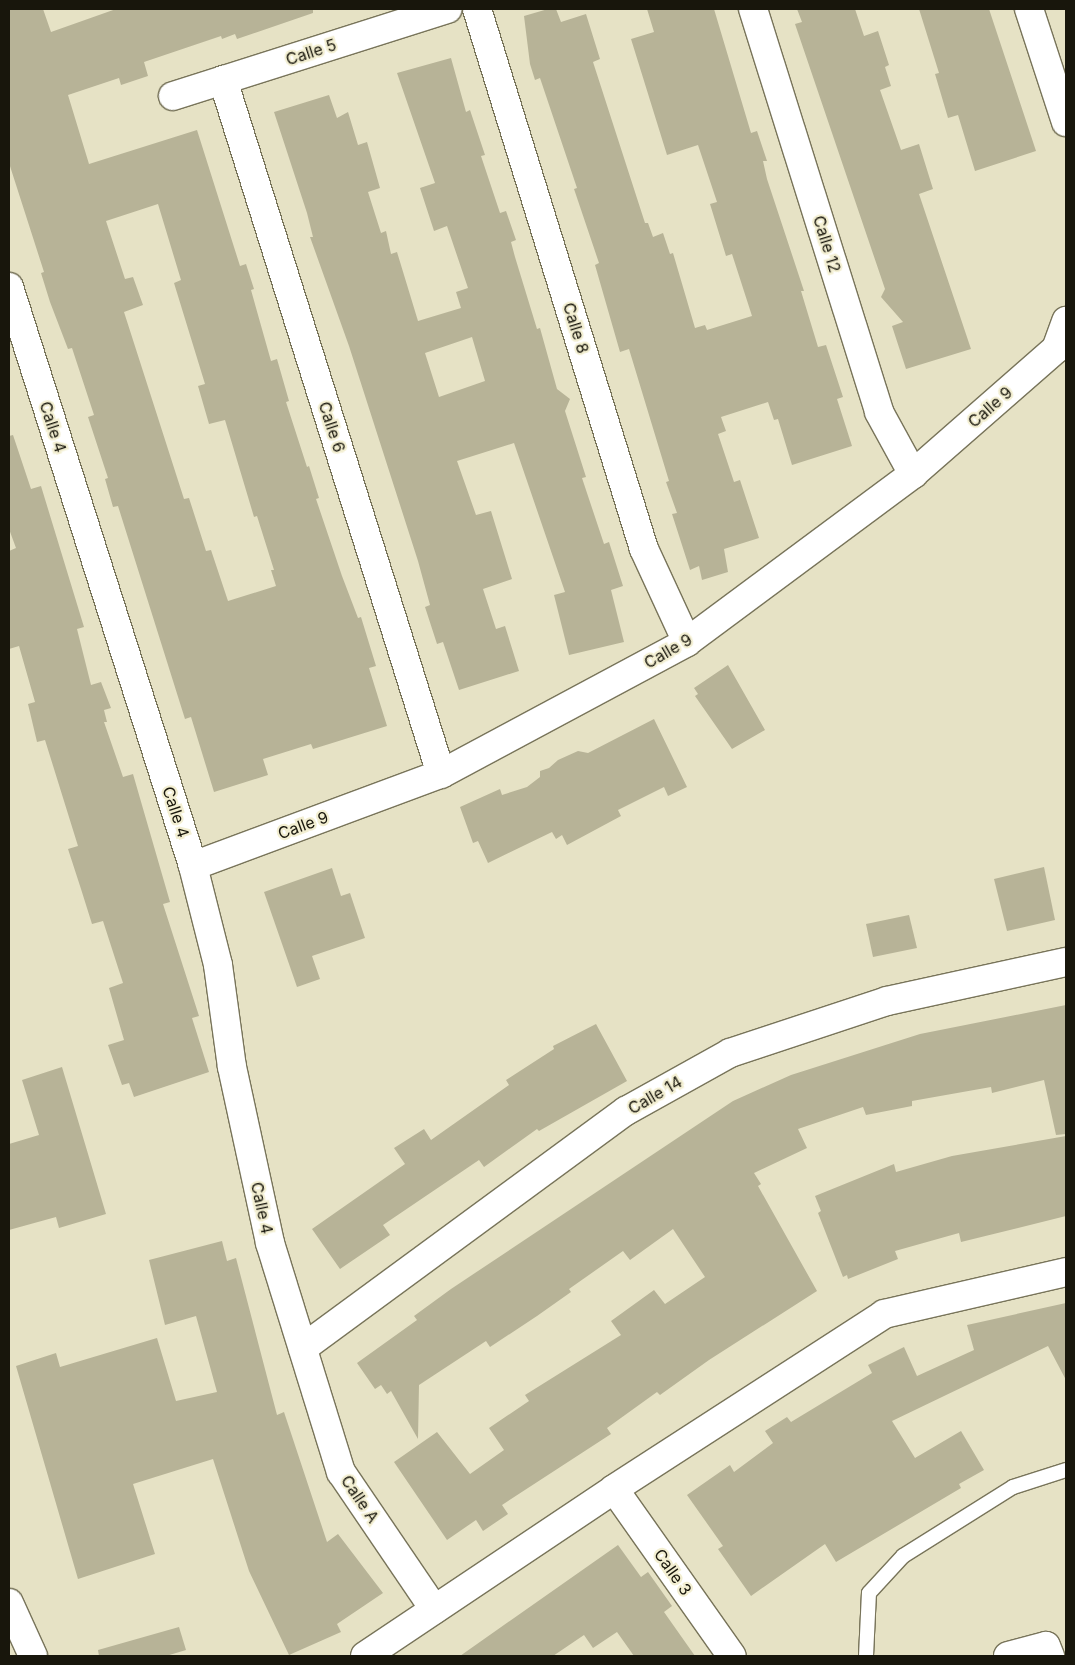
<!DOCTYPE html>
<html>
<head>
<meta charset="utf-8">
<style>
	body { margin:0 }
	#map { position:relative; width:1075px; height:1665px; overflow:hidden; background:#e6e2c5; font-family:Inter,sans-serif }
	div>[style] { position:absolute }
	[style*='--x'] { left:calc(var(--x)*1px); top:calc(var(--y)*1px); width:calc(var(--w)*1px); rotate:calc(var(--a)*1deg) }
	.building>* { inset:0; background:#b7b397 }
	.roads { filter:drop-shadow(1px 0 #78745a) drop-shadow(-1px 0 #78745a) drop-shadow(0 1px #78745a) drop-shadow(0 -1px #78745a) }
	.lane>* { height:14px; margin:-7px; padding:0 7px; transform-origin:7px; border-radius:7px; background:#fff }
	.street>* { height:28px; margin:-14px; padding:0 14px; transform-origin:14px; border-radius:14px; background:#fff }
	.secondary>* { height:28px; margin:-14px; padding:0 14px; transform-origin:14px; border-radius:14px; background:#fff }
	span { translate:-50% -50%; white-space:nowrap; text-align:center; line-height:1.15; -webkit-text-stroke:4.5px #f3efd2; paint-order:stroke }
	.street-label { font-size:16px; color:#18160c }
	.frame { position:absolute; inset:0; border:10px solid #18160c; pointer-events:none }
</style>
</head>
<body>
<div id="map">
	<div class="building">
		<div style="clip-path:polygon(evenodd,9px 9px,43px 9px,51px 32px,116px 9px,313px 9px,313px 13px,237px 39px,235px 34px,222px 39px,221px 36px,144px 62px,148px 76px,121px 85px,119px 78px,68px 95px,89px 164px,197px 130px,240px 266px,246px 264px,254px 289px,251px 290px,271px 361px,277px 359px,289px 401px,286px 402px,307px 467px,309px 466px,319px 498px,316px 499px,342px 576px,358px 618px,361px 617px,376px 666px,369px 668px,387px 726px,313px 749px,311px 744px,263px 759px,268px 775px,214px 792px,191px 717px,185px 719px,118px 506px,113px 507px,105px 479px,108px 478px,88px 417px,94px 415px,72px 348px,68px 349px,50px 302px,41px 273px,44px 272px,9px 163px,9px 9px,158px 204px,181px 280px,174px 283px,205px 384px,198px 386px,209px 424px,225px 420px,254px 517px,257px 516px,274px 570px,271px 570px,276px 586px,228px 601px,211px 550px,206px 551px,189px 498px,184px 499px,124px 312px,143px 305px,133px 277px,125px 279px,106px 221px,158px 204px)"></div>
		<div style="clip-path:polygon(548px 9px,556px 9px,561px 22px,586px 14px,600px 59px,593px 62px,645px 223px,648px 223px,653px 237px,663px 233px,670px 254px,673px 253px,695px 328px,705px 325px,707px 330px,752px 316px,732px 254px,726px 256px,710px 204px,717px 202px,698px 145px,667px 155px,631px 39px,654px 32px,647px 9px,714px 9px,751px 133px,757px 131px,767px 161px,763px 161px,767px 179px,804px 291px,801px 291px,818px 347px,826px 345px,843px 397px,837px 399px,852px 446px,792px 465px,778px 419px,774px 420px,768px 402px,721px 417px,726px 431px,718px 434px,734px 482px,740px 480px,759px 538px,724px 549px,728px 572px,702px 580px,699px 566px,690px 570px,672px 514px,677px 513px,666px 482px,669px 481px,629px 349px,620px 352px,595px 265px,599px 263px,574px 189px,577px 188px,540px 78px,535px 80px,530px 64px,524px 16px)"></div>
		<div style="clip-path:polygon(797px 9px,855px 9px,864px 36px,878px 31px,889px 65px,885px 67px,891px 86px,880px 90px,901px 150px,919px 144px,933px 189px,919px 194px,971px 349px,906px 369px,892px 326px,903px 322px,881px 297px,885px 289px,795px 24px,802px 22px)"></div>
		<div style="clip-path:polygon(919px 9px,989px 9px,1036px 151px,975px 171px,958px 115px,948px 118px,935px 74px,939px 73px)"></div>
		<div style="clip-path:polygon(evenodd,451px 58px,466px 112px,470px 110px,485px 155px,481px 156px,500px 213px,506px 211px,516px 240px,511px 242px,515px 257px,537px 329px,540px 328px,557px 389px,570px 399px,565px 411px,586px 477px,582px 478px,604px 544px,609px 542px,623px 586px,611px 590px,624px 642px,569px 655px,554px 595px,565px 592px,514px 443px,457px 461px,476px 515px,491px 511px,512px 579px,483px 589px,496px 629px,505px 626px,519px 671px,459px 690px,443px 642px,437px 644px,425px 607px,430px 605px,418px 561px,349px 346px,310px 237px,313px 237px,307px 213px,274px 112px,329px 95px,337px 118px,348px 112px,358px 145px,367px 142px,380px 188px,368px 192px,381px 233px,386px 231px,391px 254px,397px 252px,418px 321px,461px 308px,456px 292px,468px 288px,447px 226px,434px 231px,420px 188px,435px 183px,397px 73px,451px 58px,472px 337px,485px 381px,439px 397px,425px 353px,472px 337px)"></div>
		<div style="clip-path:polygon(13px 435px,31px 489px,41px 486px,84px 627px,77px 629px,91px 685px,101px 682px,111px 708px,104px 710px,107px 722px,104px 722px,123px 777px,133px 774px,170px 902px,163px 904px,199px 1016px,192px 1018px,209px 1072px,134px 1097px,129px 1083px,122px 1085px,108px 1045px,124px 1040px,109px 988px,123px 983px,103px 921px,92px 924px,81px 889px,68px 849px,78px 846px,45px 740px,37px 742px,28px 704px,35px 702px,19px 646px,9px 649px,9px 551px,16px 548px,9px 529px,9px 436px)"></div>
		<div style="clip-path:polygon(728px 665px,765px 730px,732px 749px,695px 696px,698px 694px,694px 688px)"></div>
		<div style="clip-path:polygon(654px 719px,687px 787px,668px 796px,664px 787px,618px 810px,621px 816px,567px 845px,562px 835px,556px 839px,552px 832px,488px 863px,478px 841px,473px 843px,460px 807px,500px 789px,502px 795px,527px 787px,540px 777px,540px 771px,549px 768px,558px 760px,578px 751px,588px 753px)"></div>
		<div style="clip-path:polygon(1044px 867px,1055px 920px,1007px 931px,994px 879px)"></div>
		<div style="clip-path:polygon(332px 868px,341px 896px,350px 893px,365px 938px,312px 956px,320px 979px,297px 987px,264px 892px)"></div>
		<div style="clip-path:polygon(909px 915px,917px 948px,873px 957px,866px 924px)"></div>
		<div style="clip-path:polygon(1066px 1005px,1066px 1134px,1056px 1135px,1044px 1080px,992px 1093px,991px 1087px,912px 1101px,912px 1106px,866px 1115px,863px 1107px,798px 1129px,807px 1148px,754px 1173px,761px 1184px,758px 1186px,817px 1291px,709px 1360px,660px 1395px,657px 1392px,607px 1428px,611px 1434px,502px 1505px,508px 1514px,483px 1531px,476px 1520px,447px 1540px,394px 1462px,437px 1432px,470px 1474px,504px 1450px,489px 1428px,529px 1401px,525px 1395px,621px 1335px,611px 1321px,654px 1290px,665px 1304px,705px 1277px,673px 1229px,630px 1260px,623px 1251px,569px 1289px,571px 1292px,537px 1316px,490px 1347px,486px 1341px,419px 1385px,418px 1439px,391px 1391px,387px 1394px,381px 1385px,375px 1389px,357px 1363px,417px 1320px,414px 1316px,451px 1289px,733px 1101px,791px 1075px,920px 1034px)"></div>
		<div style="clip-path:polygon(596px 1024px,627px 1081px,539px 1131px,537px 1129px,484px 1167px,479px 1160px,383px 1225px,390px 1235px,340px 1269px,312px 1229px,405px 1164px,394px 1148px,424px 1129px,431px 1140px,509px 1085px,506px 1080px,554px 1049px,553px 1046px)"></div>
		<div style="clip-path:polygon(62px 1067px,106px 1214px,59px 1228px,56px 1217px,9px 1230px,9px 1144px,39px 1135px,22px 1080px)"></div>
		<div style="clip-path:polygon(1066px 1136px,1066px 1216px,961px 1242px,959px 1233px,895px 1251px,898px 1259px,848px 1279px,847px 1275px,843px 1277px,818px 1213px,821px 1211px,815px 1196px,894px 1164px,896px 1172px,952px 1156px)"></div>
		<div style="clip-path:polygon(222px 1241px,227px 1261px,236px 1258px,277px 1415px,284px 1412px,327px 1542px,338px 1534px,383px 1593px,337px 1624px,341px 1632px,289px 1655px,249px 1571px,213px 1459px,133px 1484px,155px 1554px,78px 1579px,16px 1366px,56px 1353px,60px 1367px,157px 1338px,176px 1401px,217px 1392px,196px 1316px,165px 1325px,149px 1260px)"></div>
		<div style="clip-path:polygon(1066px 1303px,1066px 1380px,1048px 1346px,892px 1421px,915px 1458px,961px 1431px,984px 1470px,959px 1484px,961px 1488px,836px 1562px,825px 1544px,751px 1596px,718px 1549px,723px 1546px,687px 1495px,730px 1465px,734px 1472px,773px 1443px,765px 1431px,787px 1417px,791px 1422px,872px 1373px,868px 1365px,904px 1347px,917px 1376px,974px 1350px,967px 1325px)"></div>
		<div style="clip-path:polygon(618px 1545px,641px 1577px,648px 1572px,672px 1606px,664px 1612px,695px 1656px,634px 1656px,617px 1632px,593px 1648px,584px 1635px,553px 1656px,460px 1656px)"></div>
		<div style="clip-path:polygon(179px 1627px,186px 1650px,166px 1656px,99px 1656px,98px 1650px)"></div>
	</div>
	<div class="roads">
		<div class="lane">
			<div style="--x:866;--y:1656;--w:63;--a:-87.3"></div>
			<div style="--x:869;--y:1593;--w:50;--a:-47.4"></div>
			<div style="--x:903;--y:1556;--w:130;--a:-32.1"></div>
			<div style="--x:1013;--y:1487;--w:56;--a:-17.8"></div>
		</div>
		<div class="street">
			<div style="--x:477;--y:9;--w:565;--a:72.82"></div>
			<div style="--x:644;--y:549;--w:102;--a:65.2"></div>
			<div style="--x:753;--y:9;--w:422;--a:72.6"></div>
			<div style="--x:879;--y:412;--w:71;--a:61.3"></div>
			<div style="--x:1029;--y:9;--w:119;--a:71.9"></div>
			<div style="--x:223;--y:80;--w:727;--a:72.56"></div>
			<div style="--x:173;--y:96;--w:288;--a:-17.6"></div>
			<div style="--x:9;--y:287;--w:608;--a:72.37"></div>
			<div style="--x:193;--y:866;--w:102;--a:75.8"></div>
			<div style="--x:218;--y:965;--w:103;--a:82.2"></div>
			<div style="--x:232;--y:1067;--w:180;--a:77.8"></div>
			<div style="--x:270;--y:1243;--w:240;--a:72.8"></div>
			<div style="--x:341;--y:1472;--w:166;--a:55.8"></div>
			<div style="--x:193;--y:866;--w:265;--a:-20.4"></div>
			<div style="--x:441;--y:774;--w:279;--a:-28.2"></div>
			<div style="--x:687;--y:642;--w:282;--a:-36.6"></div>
			<div style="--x:913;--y:474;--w:190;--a:-41.2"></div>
			<div style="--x:1056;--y:349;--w:30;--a:-70"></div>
			<div style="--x:303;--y:1348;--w:401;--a:-36.3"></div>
			<div style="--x:626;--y:1111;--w:119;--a:-29.1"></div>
			<div style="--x:730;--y:1053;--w:165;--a:-18.3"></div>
			<div style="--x:887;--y:1001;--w:183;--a:-12.3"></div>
			<div style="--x:614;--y:1489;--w:204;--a:54.8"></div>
			<div style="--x:1008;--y:1656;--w:39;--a:-15"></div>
			<div style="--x:1046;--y:1646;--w:11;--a:68"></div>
		</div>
		<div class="secondary">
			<div style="--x:9;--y:1603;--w:58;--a:65.6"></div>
			<div style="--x:365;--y:1656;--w:300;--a:-33.8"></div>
			<div style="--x:614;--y:1489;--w:322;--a:-32.9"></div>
			<div style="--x:884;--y:1314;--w:187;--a:-13"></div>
		</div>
	</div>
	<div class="street-label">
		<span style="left:311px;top:52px;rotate:-18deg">Calle 5</span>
		<span style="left:827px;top:244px;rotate:73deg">Calle 12</span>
		<span style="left:576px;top:328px;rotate:73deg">Calle 8</span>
		<span style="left:990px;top:407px;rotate:-41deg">Calle 9</span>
		<span style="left:53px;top:427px;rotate:72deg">Calle 4</span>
		<span style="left:332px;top:427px;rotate:72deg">Calle 6</span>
		<span style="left:668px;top:651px;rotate:-30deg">Calle 9</span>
		<span style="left:176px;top:812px;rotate:72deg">Calle 4</span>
		<span style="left:303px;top:825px;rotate:-20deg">Calle 9</span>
		<span style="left:655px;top:1095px;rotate:-30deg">Calle 14</span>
		<span style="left:262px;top:1208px;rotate:78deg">Calle 4</span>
		<span style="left:360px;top:1499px;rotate:56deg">Calle A</span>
		<span style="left:673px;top:1572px;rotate:55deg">Calle 3</span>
	</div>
	<div class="frame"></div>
</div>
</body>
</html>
